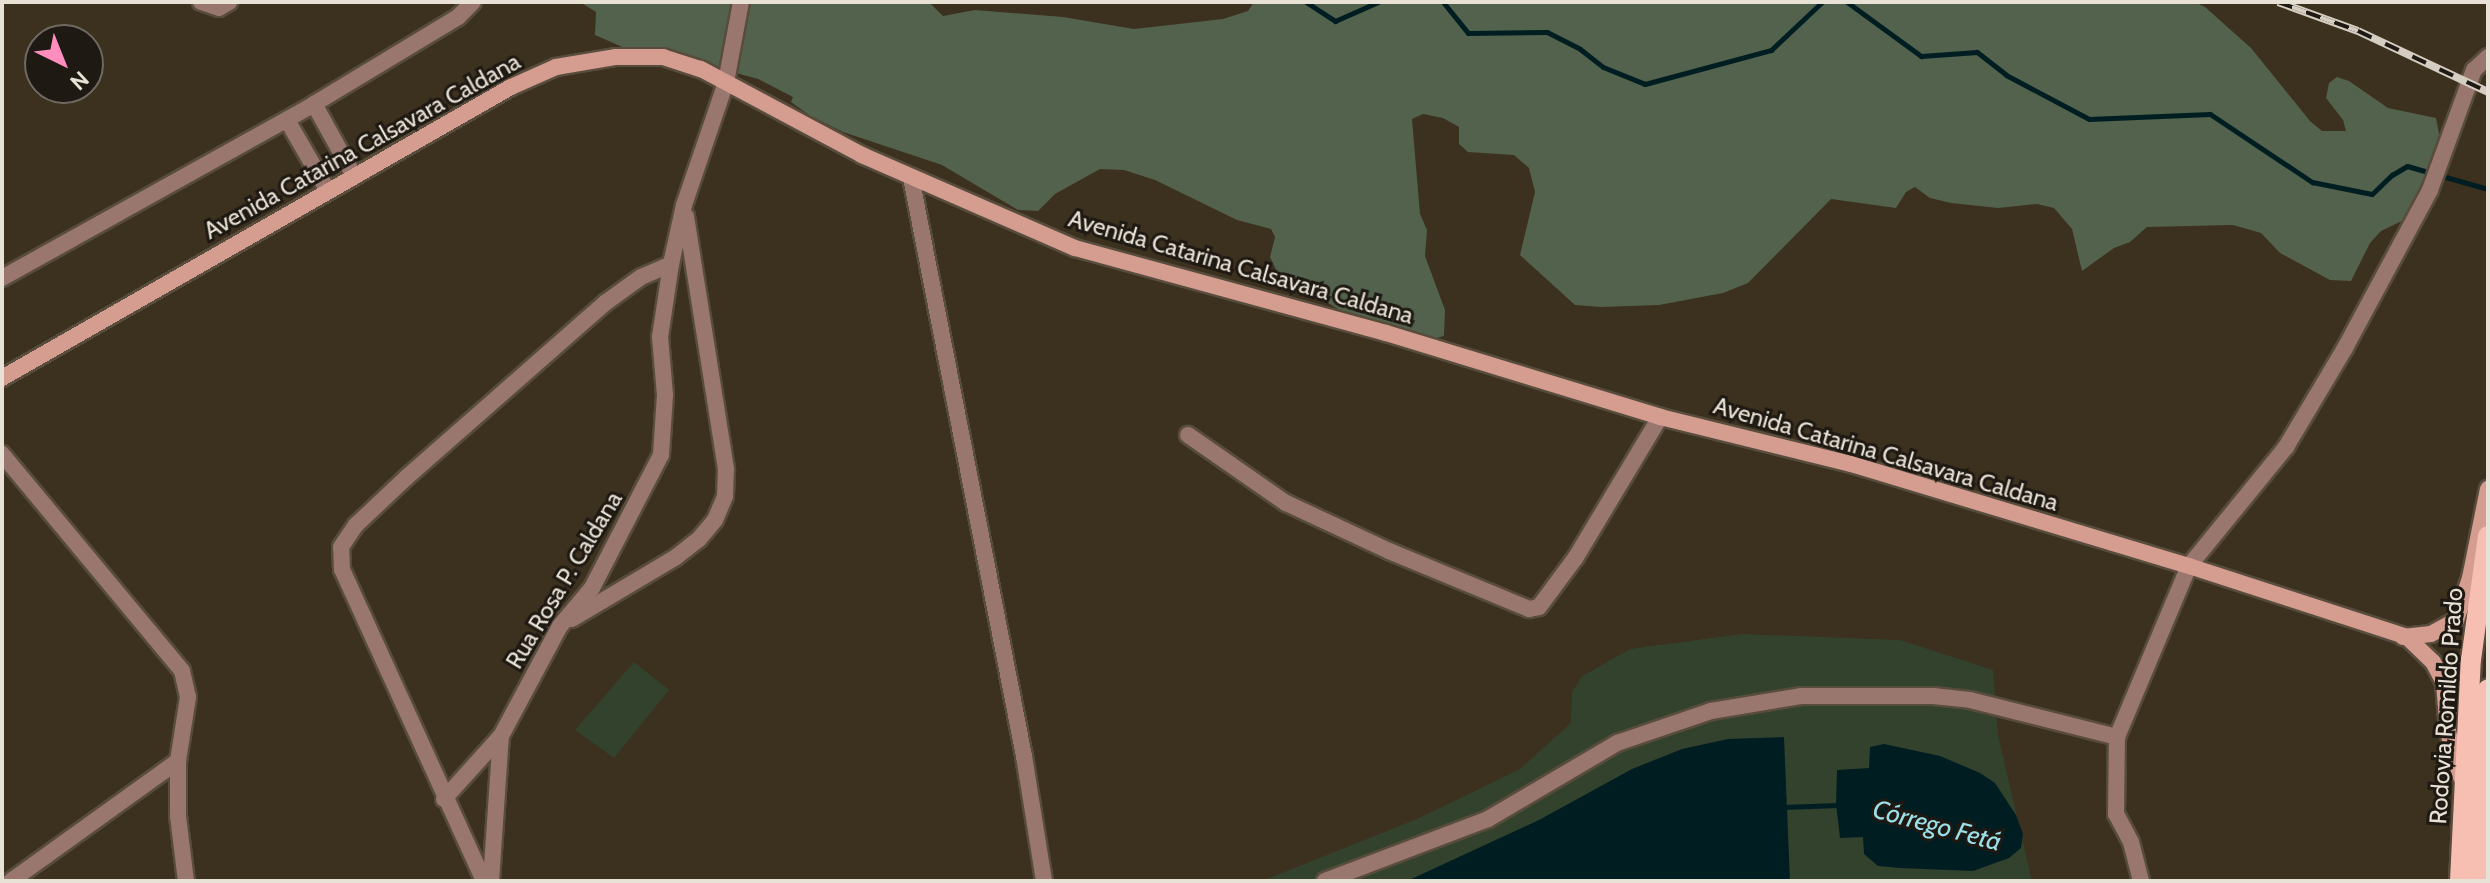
<!DOCTYPE html>
<html>
<head>
<meta charset="utf-8">
<style>
	body { margin:0 }
	#map { position:relative; width:2490px; height:883px; overflow:hidden; background:#3c301f; font-family:Cabin,sans-serif }
	div>[style] { position:absolute }
	[style*='--x'] { left:calc(var(--x)*1px); top:calc(var(--y)*1px); width:calc(var(--w)*1px); rotate:calc(var(--a)*1deg) }
	.green>* { inset:0; background:#33422d }
	.forest>* { inset:0; background:#52624c }
	.water>* { inset:0; background:#001e22 }
	.stream>* { height:5px; margin:-2.5px; padding:0 2.5px; transform-origin:2.5px; border-radius:2.5px; background:#001e22 }
	.roads { filter:drop-shadow(2px 0 #584c3c) drop-shadow(-2px 0 #584c3c) drop-shadow(0 2px #584c3c) drop-shadow(0 -2px #584c3c) }
	.street>* { height:16px; margin:-8px; padding:0 8px; transform-origin:8px; border-radius:8px; background:#99776f }
	.secondary>* { height:16px; margin:-8px; padding:0 8px; transform-origin:8px; border-radius:8px; background:#d49d90 }
	.primary>* { height:20px; margin:-10px; padding:0 10px; transform-origin:10px; border-radius:10px; background:#f7bfb1 }
	.rail>* { height:8px; margin-top:-4px; transform-origin:0; background:repeating-linear-gradient(90deg,#1e1912 0 15px,#d5cdc1 0 30px); box-sizing:border-box; border-block:2px solid #d5cdc1 }
	span { translate:-50% -50%; white-space:nowrap; text-align:center; line-height:1.15; -webkit-text-stroke:6px #1e1912; paint-order:stroke }
	.street-label { font-size:24px; color:#e8e1d6 }
	.water-label { font-size:26px; color:#9be0e9; font-style:italic }
	.frame { position:absolute; inset:0; border:4px solid #e8e1d6; pointer-events:none }
	.north { position:absolute; left:24px; top:24px; width:80px; height:80px; box-sizing:border-box; background:#1e1912; border:2px solid #6f6960; border-radius:50%; rotate:137deg; font-size:22px; font-weight:700; line-height:32px; text-align:center; color:#e8e1d6 }
	.north::after { content:''; display:block; margin:auto; width:28px; height:36px; background:#fe8ebe; clip-path:polygon(50% 0,100% 100%,50% 72%,0 100%) }
</style>
</head>
<body>
<div id="map">
	<div class="green">
		<div style="clip-path:polygon(1742px 634px,1900px 640px,1993px 670px,1998px 735px,2032px 881px,1262px 881px,1417px 819px,1520px 769px,1571px 723px,1572px 693px,1581px 677px,1630px 649px)"></div>
		<div style="clip-path:polygon(634px 662px,669px 690px,614px 758px,575px 730px)"></div>
	</div>
	<div class="forest">
		<div style="clip-path:polygon(580px 2px,929px 2px,943px 16px,975px 10px,1063px 17px,1134px 29px,1223px 19px,1248px 11px,1254px 2px,2195px 2px,2205px 7px,2251px 48px,2310px 121px,2322px 131px,2346px 131px,2343px 120px,2326px 98px,2329px 83px,2337px 77px,2349px 81px,2388px 108px,2436px 118px,2440px 139px,2431px 179px,2404px 220px,2381px 231px,2370px 243px,2351px 281px,2330px 280px,2280px 253px,2261px 233px,2233px 225px,2147px 227px,2130px 242px,2114px 248px,2082px 271px,2072px 229px,2054px 208px,2037px 204px,1998px 208px,1951px 203px,1930px 198px,1915px 187px,1906px 192px,1896px 208px,1831px 199px,1748px 283px,1723px 293px,1659px 305px,1601px 307px,1575px 305px,1520px 255px,1535px 192px,1529px 168px,1514px 155px,1468px 152px,1459px 144px,1459px 127px,1443px 118px,1423px 114px,1412px 119px,1420px 214px,1427px 230px,1425px 256px,1445px 310px,1444px 336px,1403px 347px,1383px 343px,1367px 334px,1338px 309px,1277px 272px,1270px 257px,1275px 237px,1271px 229px,1237px 220px,1155px 180px,1124px 170px,1100px 169px,1055px 194px,1038px 211px,1018px 210px,942px 165px,843px 132px,809px 115px,791px 102px,793px 97px,758px 79px,703px 64px,652px 60px,595px 35px,596px 12px)"></div>
	</div>
	<div class="water">
		<div style="clip-path:polygon(1784px 737px,1790px 881px,1407px 881px,1539px 820px,1632px 769px,1682px 749px,1728px 739px)"></div>
		<div style="clip-path:polygon(1884px 744px,1940px 756px,1980px 773px,1995px 783px,2016px 815px,2023px 834px,2021px 848px,2009px 858px,1973px 871px,1900px 868px,1878px 866px,1864px 854px,1863px 837px,1840px 838px,1836px 804px,1837px 770px,1869px 768px,1870px 747px)"></div>
	</div>
	<div class="stream">
		<div style="--x:1306;--y:2;--w:35;--a:33"></div>
		<div style="--x:1335;--y:21;--w:47;--a:-23.8"></div>
		<div style="--x:1443;--y:2;--w:40;--a:51"></div>
		<div style="--x:1468;--y:33;--w:79;--a:-0.7"></div>
		<div style="--x:1547;--y:32;--w:37;--a:27"></div>
		<div style="--x:1580;--y:49;--w:29;--a:38"></div>
		<div style="--x:1603;--y:67;--w:45;--a:22"></div>
		<div style="--x:1645;--y:84;--w:131;--a:-15.1"></div>
		<div style="--x:1771;--y:50;--w:70;--a:-43.3"></div>
		<div style="--x:1847;--y:2;--w:92;--a:36.1"></div>
		<div style="--x:1921;--y:56;--w:56;--a:-4.1"></div>
		<div style="--x:1977;--y:52;--w:37;--a:38"></div>
		<div style="--x:2006;--y:75;--w:94;--a:27.9"></div>
		<div style="--x:2089;--y:119;--w:121;--a:-2.4"></div>
		<div style="--x:2210;--y:114;--w:123;--a:33.7"></div>
		<div style="--x:2312;--y:182;--w:61;--a:11.3"></div>
		<div style="--x:2372;--y:194;--w:28;--a:-44"></div>
		<div style="--x:2392;--y:175;--w:17;--a:-31"></div>
		<div style="--x:2407;--y:166;--w:84;--a:15.9"></div>
		<div style="--x:1782;--y:807;--w:57;--a:-2"></div>
	</div>
	<div class="roads">
		<div class="street">
			<div style="--x:201;--y:2;--w:19;--a:18"></div>
			<div style="--x:219;--y:8;--w:12;--a:-31"></div>
			<div style="--x:314;--y:104;--w:82;--a:60.9"></div>
			<div style="--x:287;--y:120;--w:82;--a:60"></div>
			<div style="--x:911;--y:177;--w:590;--a:78.96"></div>
			<div style="--x:1024;--y:756;--w:127;--a:80.9"></div>
			<div style="--x:2;--y:278;--w:357;--a:-29.1"></div>
			<div style="--x:314;--y:104;--w:168;--a:-31.1"></div>
			<div style="--x:458;--y:17;--w:21;--a:-45"></div>
			<div style="--x:1188;--y:435;--w:119;--a:34.8"></div>
			<div style="--x:1286;--y:503;--w:114;--a:25"></div>
			<div style="--x:1389;--y:551;--w:152;--a:22.5"></div>
			<div style="--x:1529;--y:609;--w:10;--a:-11"></div>
			<div style="--x:1539;--y:607;--w:62;--a:-53.5"></div>
			<div style="--x:1576;--y:557;--w:163;--a:-59"></div>
			<div style="--x:2;--y:454;--w:282;--a:50.3"></div>
			<div style="--x:182;--y:671;--w:27;--a:77"></div>
			<div style="--x:188;--y:697;--w:65;--a:98.9"></div>
			<div style="--x:178;--y:761;--w:55;--a:90"></div>
			<div style="--x:178;--y:816;--w:65;--a:83"></div>
			<div style="--x:572;--y:619;--w:121;--a:-30.8"></div>
			<div style="--x:676;--y:557;--w:29;--a:-38"></div>
			<div style="--x:699;--y:539;--w:25;--a:-50"></div>
			<div style="--x:715;--y:520;--w:26;--a:-67"></div>
			<div style="--x:725;--y:496;--w:27;--a:-88"></div>
			<div style="--x:726;--y:469;--w:256;--a:-99"></div>
			<div style="--x:444;--y:799;--w:85;--a:-47.9"></div>
			<div style="--x:501;--y:736;--w:125;--a:-61.8"></div>
			<div style="--x:560;--y:626;--w:50;--a:-49.9"></div>
			<div style="--x:592;--y:588;--w:150;--a:-62.6"></div>
			<div style="--x:661;--y:455;--w:60;--a:-86.2"></div>
			<div style="--x:665;--y:395;--w:58;--a:-94.9"></div>
			<div style="--x:660;--y:337;--w:74;--a:-81.4"></div>
			<div style="--x:671;--y:264;--w:60;--a:-77.6"></div>
			<div style="--x:684;--y:205;--w:130;--a:-71.1"></div>
			<div style="--x:726;--y:82;--w:81;--a:-79.4"></div>
			<div style="--x:11;--y:881;--w:206;--a:-35.7"></div>
			<div style="--x:484;--y:881;--w:342;--a:-114.5"></div>
			<div style="--x:342;--y:570;--w:23;--a:-92"></div>
			<div style="--x:341;--y:547;--w:27;--a:-56"></div>
			<div style="--x:356;--y:525;--w:70;--a:-43.3"></div>
			<div style="--x:407;--y:477;--w:264;--a:-41.3"></div>
			<div style="--x:605;--y:303;--w:44;--a:-35.8"></div>
			<div style="--x:641;--y:277;--w:33;--a:-23"></div>
			<div style="--x:491;--y:881;--w:145;--a:-86.1"></div>
			<div style="--x:1325;--y:881;--w:174;--a:-20.8"></div>
			<div style="--x:1488;--y:819;--w:150;--a:-30.5"></div>
			<div style="--x:1617;--y:743;--w:99;--a:-18.8"></div>
			<div style="--x:1711;--y:711;--w:92;--a:-9.4"></div>
			<div style="--x:1802;--y:696;--w:131;--a:0"></div>
			<div style="--x:1933;--y:696;--w:37;--a:6"></div>
			<div style="--x:1970;--y:700;--w:152;--a:14.1"></div>
			<div style="--x:2141;--y:881;--w:40;--a:-104.4"></div>
			<div style="--x:2131;--y:842;--w:32;--a:-118"></div>
			<div style="--x:2116;--y:814;--w:77;--a:-89.3"></div>
			<div style="--x:2117;--y:737;--w:186;--a:-67.2"></div>
			<div style="--x:2189;--y:566;--w:154;--a:-50.8"></div>
			<div style="--x:2286;--y:447;--w:115;--a:-59.2"></div>
			<div style="--x:2345;--y:348;--w:179;--a:-61.7"></div>
			<div style="--x:2430;--y:190;--w:128;--a:-69.9"></div>
			<div style="--x:2474;--y:70;--w:19;--a:-43"></div>
		</div>
		<div class="secondary">
			<div style="--x:2;--y:378;--w:586;--a:-29.76"></div>
			<div style="--x:511;--y:87;--w:49;--a:-24"></div>
			<div style="--x:556;--y:67;--w:61;--a:-9.5"></div>
			<div style="--x:616;--y:57;--w:47;--a:0"></div>
			<div style="--x:663;--y:57;--w:40;--a:18"></div>
			<div style="--x:701;--y:69;--w:183;--a:28.1"></div>
			<div style="--x:862;--y:155;--w:232;--a:23.6"></div>
			<div style="--x:1075;--y:248;--w:322;--a:15.3"></div>
			<div style="--x:1386;--y:333;--w:287;--a:17"></div>
			<div style="--x:1660;--y:417;--w:197;--a:13.8"></div>
			<div style="--x:1851;--y:464;--w:353;--a:16.8"></div>
			<div style="--x:2189;--y:566;--w:229;--a:18"></div>
			<div style="--x:2407;--y:637;--w:36;--a:44"></div>
			<div style="--x:2433;--y:662;--w:24;--a:62"></div>
			<div style="--x:2444;--y:683;--w:49;--a:85.3"></div>
			<div style="--x:2448;--y:732;--w:47;--a:73.9"></div>
			<div style="--x:2403;--y:637;--w:28;--a:-6"></div>
			<div style="--x:2431;--y:634;--w:29;--a:-29"></div>
			<div style="--x:2456;--y:620;--w:44;--a:-71.6"></div>
			<div style="--x:2470;--y:578;--w:91;--a:-78.6"></div>
		</div>
		<div class="primary">
			<div style="--x:2460;--y:881;--w:221;--a:-87.2"></div>
			<div style="--x:2471;--y:660;--w:125;--a:-82.2"></div>
			<div style="--x:2478;--y:881;--w:192;--a:-87"></div>
		</div>
	</div>
	<div class="rail">
		<div style="--x:2278;--y:2;--w:85;--a:19.9"></div>
		<div style="--x:2358;--y:31;--w:144;--a:25.1"></div>
	</div>
	<div class="street-label">
		<span style="left:362px;top:146px;rotate:-29deg">Avenida Catarina Calsavara Caldana</span>
		<span style="left:1241px;top:267px;rotate:16deg">Avenida Catarina Calsavara Caldana</span>
		<span style="left:1886px;top:454px;rotate:16deg">Avenida Catarina Calsavara Caldana</span>
		<span style="left:564px;top:580px;rotate:-59deg">Rua Rosa P. Caldana</span>
		<span style="left:2446px;top:706px;rotate:-86deg">Rodovia Romildo Prado</span>
	</div>
	<div class="water-label">
		<span style="left:1937px;top:826px;rotate:15deg">Córrego Fetá</span>
	</div>
	<div class="frame"></div>
	<div class="north">N</div>
</div>
</body>
</html>
